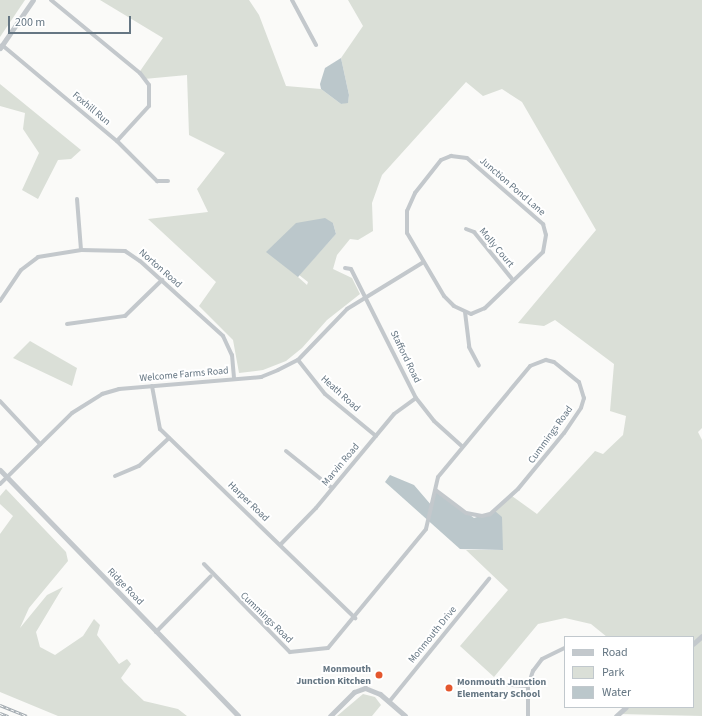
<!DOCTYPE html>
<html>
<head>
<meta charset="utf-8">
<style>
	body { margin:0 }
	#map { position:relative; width:702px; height:716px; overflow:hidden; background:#fafaf8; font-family:"Source Sans 3",sans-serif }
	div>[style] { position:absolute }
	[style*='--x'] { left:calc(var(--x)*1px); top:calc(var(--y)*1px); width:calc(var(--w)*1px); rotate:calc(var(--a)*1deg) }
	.green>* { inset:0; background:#dadfd7 }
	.water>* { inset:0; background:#bbc7cb }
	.minor>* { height:4px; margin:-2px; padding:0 2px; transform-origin:2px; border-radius:2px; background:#c3c8cc }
	.tertiary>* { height:5px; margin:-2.5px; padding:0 2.5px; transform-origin:2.5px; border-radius:2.5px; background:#c3c8cc }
	.rail>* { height:2.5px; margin-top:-1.25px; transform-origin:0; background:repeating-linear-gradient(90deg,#fff 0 3px,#a2aab0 0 6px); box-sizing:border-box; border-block:1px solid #a2aab0 }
	.dots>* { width:11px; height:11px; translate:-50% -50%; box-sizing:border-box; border:2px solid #fff; border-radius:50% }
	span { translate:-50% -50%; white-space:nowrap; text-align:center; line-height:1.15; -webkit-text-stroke:4px #fff; paint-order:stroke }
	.street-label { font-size:10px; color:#657683 }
	.poi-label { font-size:10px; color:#657683; font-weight:700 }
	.right { translate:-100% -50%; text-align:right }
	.left { translate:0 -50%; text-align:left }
	.legend { position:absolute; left:564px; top:636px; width:130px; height:72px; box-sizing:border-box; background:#fff; border:1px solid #c1c8cd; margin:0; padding:5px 7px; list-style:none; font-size:12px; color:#657683 }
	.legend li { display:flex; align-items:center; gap:8px; height:20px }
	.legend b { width:20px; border:1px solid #c1c8cd }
	.scale { position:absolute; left:8px; top:16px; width:123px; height:18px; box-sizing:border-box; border:2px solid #657683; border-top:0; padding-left:5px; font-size:12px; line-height:14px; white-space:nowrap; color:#657683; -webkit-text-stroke:3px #fff; paint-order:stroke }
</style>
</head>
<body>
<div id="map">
	<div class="green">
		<div style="clip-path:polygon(0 0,25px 0,0 37px)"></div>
		<div style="clip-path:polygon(evenodd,100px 0,249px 0,259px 15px,286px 86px,321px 89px,341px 104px,348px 102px,349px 95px,341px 58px,363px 26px,348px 0,702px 0,702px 428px,698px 432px,702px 440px,702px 716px,619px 714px,626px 707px,693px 707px,693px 637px,607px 637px,591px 624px,565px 618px,538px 624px,494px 677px,460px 646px,508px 590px,466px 550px,503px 550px,495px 511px,512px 496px,537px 514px,595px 451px,603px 454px,623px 435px,626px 416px,610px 411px,614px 364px,555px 320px,544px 326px,518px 323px,596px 230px,522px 102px,502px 89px,483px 96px,466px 82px,382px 175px,372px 203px,373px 231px,358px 240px,350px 239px,337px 255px,333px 269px,352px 278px,360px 294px,327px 320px,302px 348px,286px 361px,263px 370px,239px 373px,233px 340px,199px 306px,216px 282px,148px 219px,208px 212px,197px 189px,225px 153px,189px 135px,187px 75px,144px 79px,138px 74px,163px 38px,100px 0,333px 223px,336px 234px,299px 275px,308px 282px,307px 285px,298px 277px,333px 223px)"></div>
		<div style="clip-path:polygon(0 84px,81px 150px,71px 159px,58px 160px,38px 199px,22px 190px,39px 153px,23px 129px,25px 113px,0 106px)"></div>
		<div style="clip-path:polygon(30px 341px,77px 368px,72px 386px,13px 358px)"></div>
		<div style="clip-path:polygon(6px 489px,66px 552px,68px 561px,29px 608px,20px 628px,47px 595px,63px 587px,36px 632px,40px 647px,55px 655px,83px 636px,94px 619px,100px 625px,97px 635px,119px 664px,127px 659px,131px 664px,121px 678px,124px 682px,144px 701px,178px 709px,187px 716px,58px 716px,0 692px,0 534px,13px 516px,0 504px,0 496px)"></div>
		<div style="clip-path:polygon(363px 694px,375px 697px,381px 705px,372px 716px,337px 716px)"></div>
	</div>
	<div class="water">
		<div style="clip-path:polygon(341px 58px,349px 95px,348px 103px,341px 104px,321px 89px,320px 84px,325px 68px)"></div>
		<div style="clip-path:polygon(325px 218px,333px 223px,336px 234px,298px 277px,266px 252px,296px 223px)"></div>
		<div style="clip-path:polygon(390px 475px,414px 485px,432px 506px,435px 489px,474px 518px,495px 511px,502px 517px,503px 550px,460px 549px,385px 482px)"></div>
	</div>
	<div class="minor">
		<div style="--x:51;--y:0;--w:115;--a:39.4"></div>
		<div style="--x:140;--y:73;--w:15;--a:53"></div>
		<div style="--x:149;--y:85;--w:21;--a:90"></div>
		<div style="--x:149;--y:106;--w:47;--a:132.4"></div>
		<div style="--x:292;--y:0;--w:51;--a:61.9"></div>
		<div style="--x:2;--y:45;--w:150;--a:39.9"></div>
		<div style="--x:117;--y:141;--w:57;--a:45"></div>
		<div style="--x:157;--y:181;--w:11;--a:0"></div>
		<div style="--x:451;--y:156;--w:16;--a:7"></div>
		<div style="--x:467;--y:158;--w:101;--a:41"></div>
		<div style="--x:543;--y:224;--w:11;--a:75"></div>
		<div style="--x:546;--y:235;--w:17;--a:100"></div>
		<div style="--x:543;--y:252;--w:81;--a:136"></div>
		<div style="--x:485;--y:308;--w:15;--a:157"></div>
		<div style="--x:471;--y:314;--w:19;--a:-155"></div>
		<div style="--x:454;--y:306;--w:14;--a:-135"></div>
		<div style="--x:444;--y:296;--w:73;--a:-120.4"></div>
		<div style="--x:407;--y:233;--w:22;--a:-90"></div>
		<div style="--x:407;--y:211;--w:20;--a:-66"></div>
		<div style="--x:415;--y:193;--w:42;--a:-51.8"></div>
		<div style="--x:441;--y:160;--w:11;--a:-22"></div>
		<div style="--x:77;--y:199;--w:51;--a:85.5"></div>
		<div style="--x:466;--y:229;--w:9;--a:21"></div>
		<div style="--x:474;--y:232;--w:60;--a:51"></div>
		<div style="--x:345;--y:268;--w:6;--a:9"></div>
		<div style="--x:351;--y:269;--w:144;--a:63.3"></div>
		<div style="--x:416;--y:398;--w:29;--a:52"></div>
		<div style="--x:434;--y:421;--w:38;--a:42"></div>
		<div style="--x:0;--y:301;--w:37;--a:-56"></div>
		<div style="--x:21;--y:270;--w:21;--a:-37"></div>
		<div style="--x:38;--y:257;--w:44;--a:-9.2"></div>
		<div style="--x:81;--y:250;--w:44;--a:1.3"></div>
		<div style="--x:125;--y:251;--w:18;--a:34"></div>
		<div style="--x:140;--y:261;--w:112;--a:42.1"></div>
		<div style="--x:223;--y:336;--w:21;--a:65"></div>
		<div style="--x:232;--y:355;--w:24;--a:85"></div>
		<div style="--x:465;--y:312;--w:35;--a:83"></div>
		<div style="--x:469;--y:347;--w:21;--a:62"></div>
		<div style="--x:67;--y:324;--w:59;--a:-7.9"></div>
		<div style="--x:125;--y:316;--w:52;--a:-44.2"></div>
		<div style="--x:298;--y:360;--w:43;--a:51.5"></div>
		<div style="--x:325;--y:394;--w:66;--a:39.5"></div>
		<div style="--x:152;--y:386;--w:44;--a:79.5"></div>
		<div style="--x:160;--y:429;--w:272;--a:44.1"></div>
		<div style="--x:0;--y:401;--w:59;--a:47.1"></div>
		<div style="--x:286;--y:451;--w:59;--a:38.8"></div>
		<div style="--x:115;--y:476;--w:26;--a:-23"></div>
		<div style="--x:139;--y:466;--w:41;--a:-43"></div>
		<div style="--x:0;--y:484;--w:101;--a:-44.6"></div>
		<div style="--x:72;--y:413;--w:36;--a:-32"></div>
		<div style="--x:102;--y:394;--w:18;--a:-16"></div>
		<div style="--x:119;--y:389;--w:143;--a:-4.8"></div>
		<div style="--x:261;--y:377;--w:18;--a:-22"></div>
		<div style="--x:278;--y:370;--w:22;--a:-27"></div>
		<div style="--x:298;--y:360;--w:71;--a:-46.1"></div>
		<div style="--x:347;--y:309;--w:88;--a:-31.5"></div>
		<div style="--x:281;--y:544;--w:50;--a:-45.8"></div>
		<div style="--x:316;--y:508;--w:122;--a:-50.3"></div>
		<div style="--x:394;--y:414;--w:27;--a:-36"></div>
		<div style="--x:204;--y:564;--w:123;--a:45.7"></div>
		<div style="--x:290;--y:652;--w:38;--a:-6"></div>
		<div style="--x:328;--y:648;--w:154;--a:-50.5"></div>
		<div style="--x:426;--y:529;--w:53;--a:-77"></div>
		<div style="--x:438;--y:477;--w:144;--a:-50.3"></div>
		<div style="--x:530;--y:366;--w:17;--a:-21"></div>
		<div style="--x:546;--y:360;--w:8;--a:14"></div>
		<div style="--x:554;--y:362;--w:32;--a:39"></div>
		<div style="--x:579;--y:382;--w:17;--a:73"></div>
		<div style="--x:584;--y:398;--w:10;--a:107"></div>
		<div style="--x:581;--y:408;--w:30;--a:124"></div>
		<div style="--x:564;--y:433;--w:72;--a:129.4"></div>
		<div style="--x:518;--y:489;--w:38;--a:138"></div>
		<div style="--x:490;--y:514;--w:8;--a:166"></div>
		<div style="--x:482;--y:516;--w:16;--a:-169"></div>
		<div style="--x:466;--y:513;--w:38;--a:-143"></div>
		<div style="--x:156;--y:632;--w:78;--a:-45.5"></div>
		<div style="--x:499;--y:684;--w:29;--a:4"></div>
		<div style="--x:389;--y:702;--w:159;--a:-50.9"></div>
		<div style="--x:528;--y:716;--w:30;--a:-90"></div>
		<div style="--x:528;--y:686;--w:16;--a:-72"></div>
		<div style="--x:533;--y:671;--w:15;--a:-53"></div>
		<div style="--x:542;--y:659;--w:25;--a:-26"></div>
	</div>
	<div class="tertiary">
		<div style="--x:0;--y:48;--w:58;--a:-55.5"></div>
		<div style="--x:0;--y:470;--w:342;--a:45.9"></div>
		<div style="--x:693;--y:644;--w:12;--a:-42"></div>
		<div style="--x:330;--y:716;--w:34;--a:-45"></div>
		<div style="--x:354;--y:692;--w:12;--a:-20"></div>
		<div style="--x:365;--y:688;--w:16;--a:22"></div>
		<div style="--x:380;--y:694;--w:33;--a:41"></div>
		<div style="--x:616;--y:716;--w:13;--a:-42"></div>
	</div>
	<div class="rail">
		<div style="--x:0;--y:705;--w:29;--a:22"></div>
		<div style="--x:0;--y:713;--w:9;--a:21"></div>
	</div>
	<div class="dots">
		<div style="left:379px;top:675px;background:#e4572e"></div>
		<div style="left:449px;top:688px;background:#e4572e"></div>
	</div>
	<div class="street-label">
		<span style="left:91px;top:109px;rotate:40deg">Foxhill Run</span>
		<span style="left:512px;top:187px;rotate:41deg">Junction Pond Lane</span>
		<span style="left:496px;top:248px;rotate:50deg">Molly Court</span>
		<span style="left:160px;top:269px;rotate:41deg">Norton Road</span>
		<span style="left:405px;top:357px;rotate:64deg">Stafford Road</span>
		<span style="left:184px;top:375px;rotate:-5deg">Welcome Farms Road</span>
		<span style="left:340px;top:394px;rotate:42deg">Heath Road</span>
		<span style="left:551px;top:435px;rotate:-54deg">Cummings Road</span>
		<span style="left:341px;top:465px;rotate:-50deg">Marvin Road</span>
		<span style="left:248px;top:502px;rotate:44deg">Harper Road</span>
		<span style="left:125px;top:587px;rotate:46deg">Ridge Road</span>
		<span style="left:266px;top:618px;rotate:44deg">Cummings Road</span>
		<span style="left:433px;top:635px;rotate:-51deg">Monmouth Drive</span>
	</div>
	<div class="poi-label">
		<span class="right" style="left:371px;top:675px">Monmouth<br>Junction Kitchen</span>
		<span class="left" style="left:457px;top:688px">Monmouth Junction<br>Elementary School</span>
	</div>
	<ul class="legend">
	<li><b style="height:5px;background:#c3c8cc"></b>Road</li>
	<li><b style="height:11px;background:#dadfd7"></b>Park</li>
	<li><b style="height:11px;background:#bbc7cb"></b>Water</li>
	</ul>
	<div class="scale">200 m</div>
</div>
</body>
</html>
